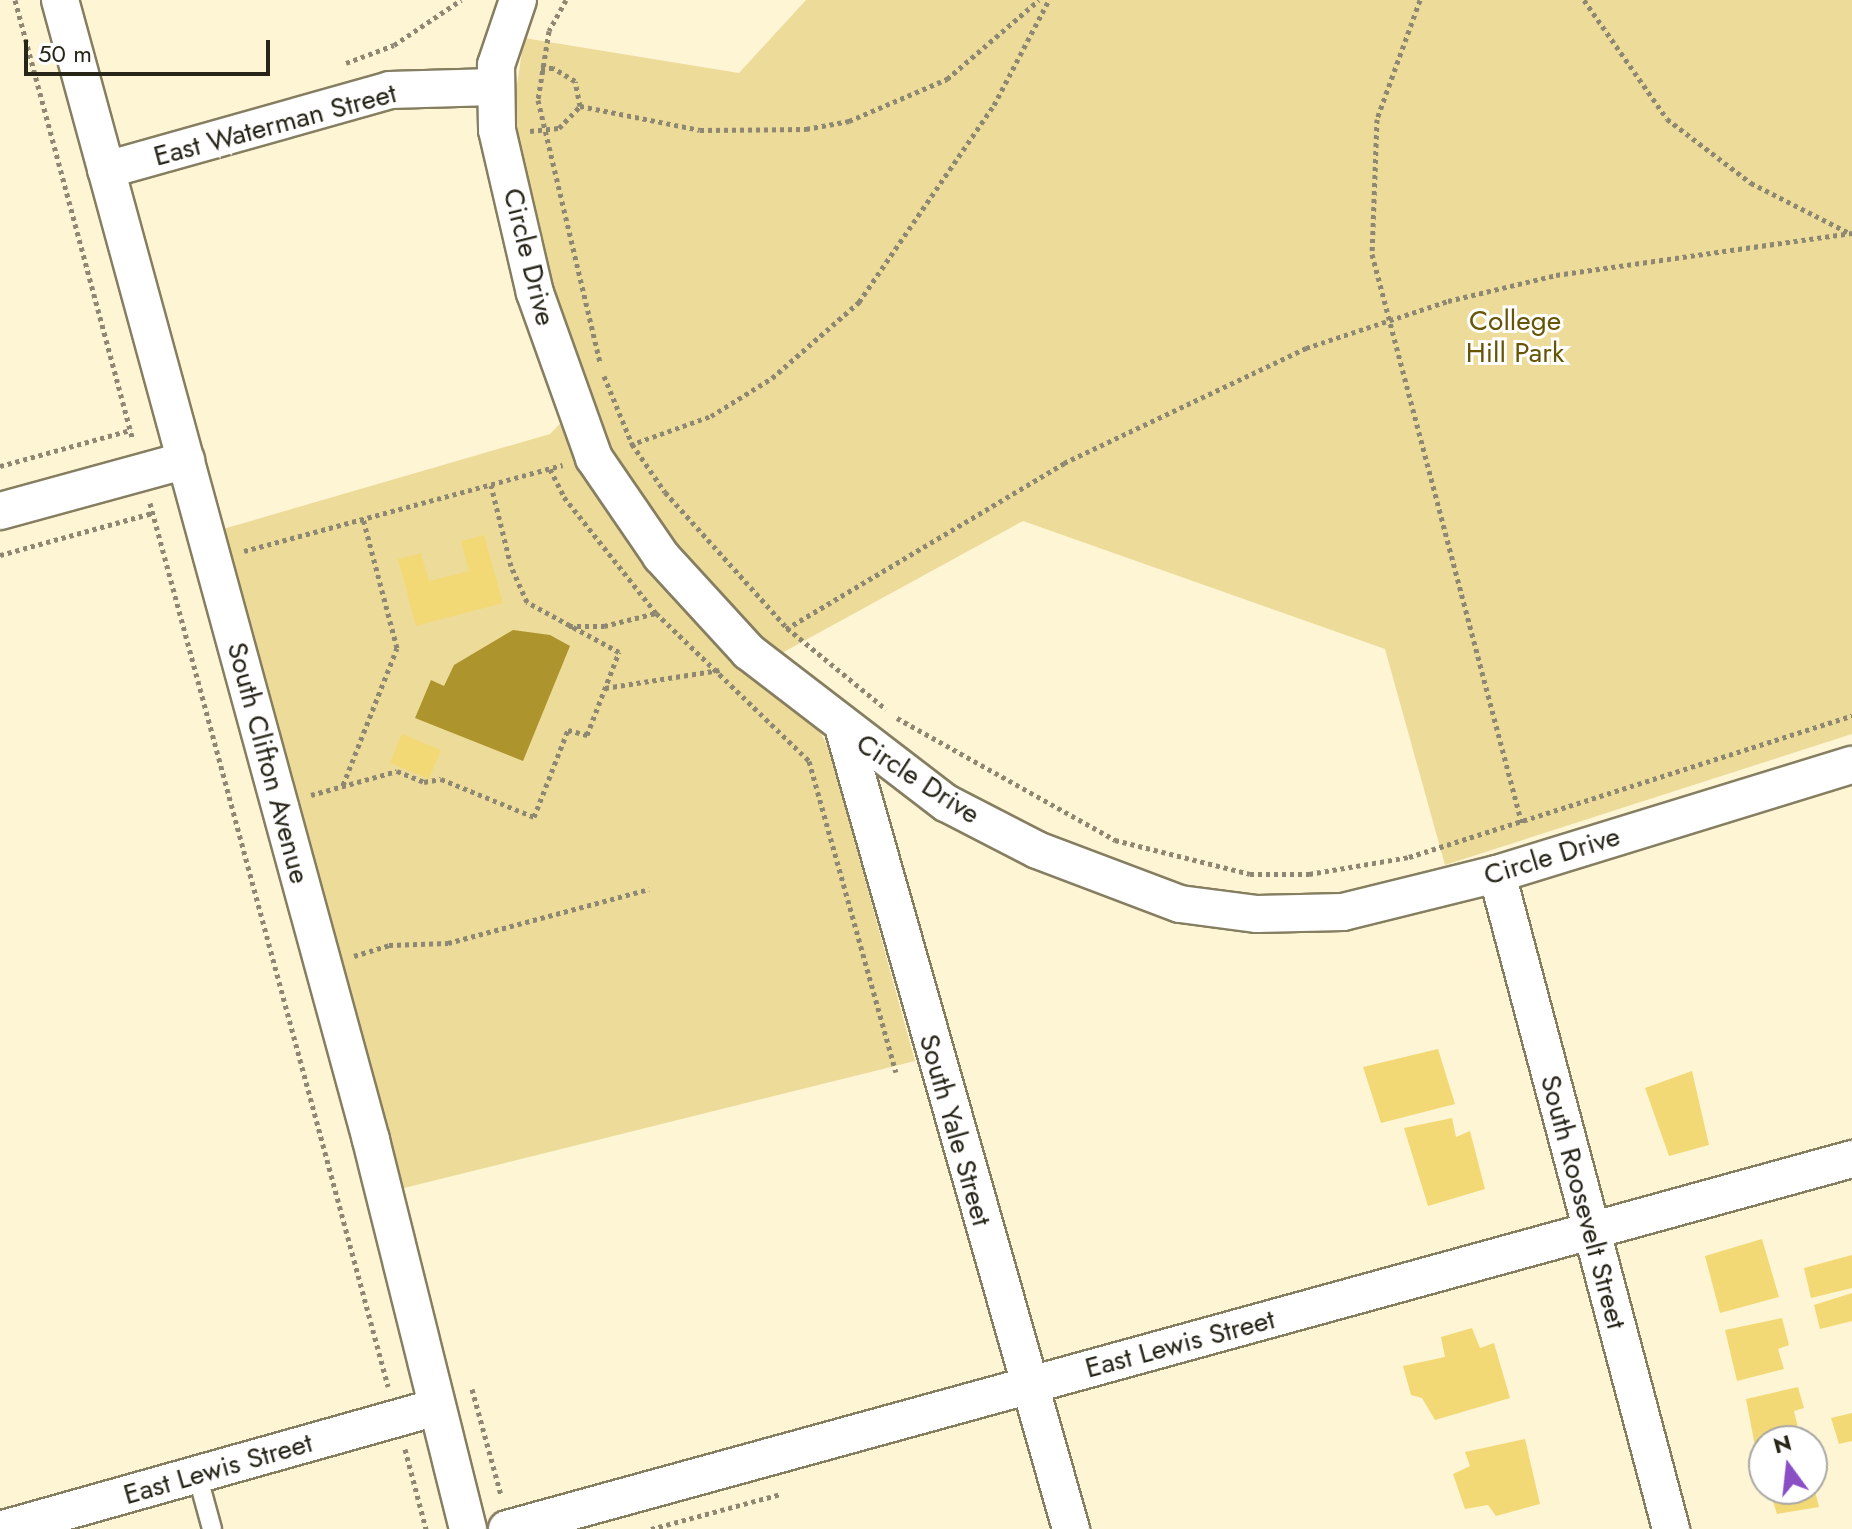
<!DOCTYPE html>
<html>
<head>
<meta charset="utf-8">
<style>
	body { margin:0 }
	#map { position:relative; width:1852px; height:1529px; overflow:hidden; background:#fef5d5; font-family:Jost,sans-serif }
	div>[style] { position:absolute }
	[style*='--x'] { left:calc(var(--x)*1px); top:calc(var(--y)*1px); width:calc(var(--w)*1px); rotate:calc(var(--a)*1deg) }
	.green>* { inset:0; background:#eddb9a }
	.water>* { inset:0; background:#ad942c }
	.building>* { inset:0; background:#f3d976 }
	.path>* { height:5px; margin-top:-2.5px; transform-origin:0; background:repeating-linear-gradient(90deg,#8e8872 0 4px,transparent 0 8px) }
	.roads { filter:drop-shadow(2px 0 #867e61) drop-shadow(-2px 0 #867e61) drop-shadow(0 2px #867e61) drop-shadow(0 -2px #867e61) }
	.lane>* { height:18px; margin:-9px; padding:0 9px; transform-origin:9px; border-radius:9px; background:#fff }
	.street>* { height:36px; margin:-18px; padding:0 18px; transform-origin:18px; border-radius:18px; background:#fff }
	span { translate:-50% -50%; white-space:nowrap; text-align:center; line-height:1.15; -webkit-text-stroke:6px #fff; paint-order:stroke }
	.street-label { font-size:28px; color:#272418 }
	.park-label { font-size:28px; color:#665504 }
	.north { position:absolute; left:1748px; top:1425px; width:80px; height:80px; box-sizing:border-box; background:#fff; border:2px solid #a9a7a3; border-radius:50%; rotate:345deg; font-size:22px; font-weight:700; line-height:32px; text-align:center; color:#272418 }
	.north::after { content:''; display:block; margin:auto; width:28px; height:36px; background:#8b4fc5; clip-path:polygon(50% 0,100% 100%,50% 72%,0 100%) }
	.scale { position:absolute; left:24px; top:40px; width:246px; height:36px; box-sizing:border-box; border:4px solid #272418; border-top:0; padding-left:10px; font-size:24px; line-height:28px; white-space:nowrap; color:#272418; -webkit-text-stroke:6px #fff; paint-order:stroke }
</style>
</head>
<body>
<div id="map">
	<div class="green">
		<div style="clip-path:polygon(806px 0,1852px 0,1852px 734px,1445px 865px,1385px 649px,1023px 521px,780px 654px,829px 749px,915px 1061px,400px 1189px,216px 531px,550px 434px,581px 402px,519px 147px,515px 98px,524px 38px,739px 73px)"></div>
	</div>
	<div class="water">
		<div style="clip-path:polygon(513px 630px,550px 635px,570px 646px,523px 761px,415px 718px,431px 680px,444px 686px,454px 665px)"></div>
	</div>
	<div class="building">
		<div style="clip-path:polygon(484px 535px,503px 603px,416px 626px,398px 559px,421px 553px,429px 581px,469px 571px,461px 541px)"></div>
		<div style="clip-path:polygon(402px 734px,441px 750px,429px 779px,390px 763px)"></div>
		<div style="clip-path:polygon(1438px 1049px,1455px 1104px,1381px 1123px,1363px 1067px)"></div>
		<div style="clip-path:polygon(1692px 1071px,1709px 1145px,1669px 1156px,1645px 1088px)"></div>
		<div style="clip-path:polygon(1452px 1118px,1456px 1137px,1470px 1131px,1485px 1189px,1428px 1206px,1404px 1128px)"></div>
		<div style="clip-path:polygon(1762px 1239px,1779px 1297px,1720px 1313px,1705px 1256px)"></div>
		<div style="clip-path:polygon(1852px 1255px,1852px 1288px,1811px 1298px,1804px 1268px)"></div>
		<div style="clip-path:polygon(1852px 1293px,1852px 1321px,1820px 1329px,1814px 1305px)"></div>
		<div style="clip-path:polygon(1782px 1318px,1789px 1345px,1778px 1349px,1784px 1369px,1737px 1381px,1725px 1330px)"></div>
		<div style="clip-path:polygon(1472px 1328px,1480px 1348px,1494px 1343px,1510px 1398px,1435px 1420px,1422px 1398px,1411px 1395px,1403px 1366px,1445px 1357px,1441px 1337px)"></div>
		<div style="clip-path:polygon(1798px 1387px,1804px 1408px,1794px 1411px,1799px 1432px,1755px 1446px,1746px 1399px)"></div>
		<div style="clip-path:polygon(1852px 1413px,1852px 1441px,1839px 1444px,1831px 1418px)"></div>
		<div style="clip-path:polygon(1525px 1439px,1540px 1504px,1496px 1516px,1488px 1505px,1465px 1509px,1453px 1474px,1470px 1466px,1465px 1452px)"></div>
		<div style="clip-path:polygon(1813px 1483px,1819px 1507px,1777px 1514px,1769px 1489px,1812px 1489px)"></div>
	</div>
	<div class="path">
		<div style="--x:15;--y:0;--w:455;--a:75"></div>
		<div style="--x:566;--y:0;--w:35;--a:119"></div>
		<div style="--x:549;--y:31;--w:70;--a:99.1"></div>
		<div style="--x:538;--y:100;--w:270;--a:76.7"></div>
		<div style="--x:1420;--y:0;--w:127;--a:109.9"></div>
		<div style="--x:1377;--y:119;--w:135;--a:92.1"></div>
		<div style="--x:1372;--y:254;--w:589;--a:75.26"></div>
		<div style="--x:1584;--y:0;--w:145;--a:55.1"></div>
		<div style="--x:1667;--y:119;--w:106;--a:37.3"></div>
		<div style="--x:1751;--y:183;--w:108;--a:27"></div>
		<div style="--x:346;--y:63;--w:51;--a:-20.6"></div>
		<div style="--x:394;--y:45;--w:81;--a:-33.9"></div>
		<div style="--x:580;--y:106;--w:122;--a:11.3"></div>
		<div style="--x:700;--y:130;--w:106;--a:-0.5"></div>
		<div style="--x:806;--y:129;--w:44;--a:-10.5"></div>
		<div style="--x:849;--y:121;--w:107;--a:-23.2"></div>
		<div style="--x:947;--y:79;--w:121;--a:-40.7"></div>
		<div style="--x:530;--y:131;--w:29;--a:-6"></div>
		<div style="--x:559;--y:128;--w:30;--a:-46"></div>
		<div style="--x:580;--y:106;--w:25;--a:-101"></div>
		<div style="--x:575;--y:81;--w:26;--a:-149"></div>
		<div style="--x:553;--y:68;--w:14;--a:180"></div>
		<div style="--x:604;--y:376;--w:74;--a:67.6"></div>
		<div style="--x:632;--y:444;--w:58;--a:55.5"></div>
		<div style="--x:665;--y:492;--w:183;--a:48.1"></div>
		<div style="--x:787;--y:628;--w:128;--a:39.3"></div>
		<div style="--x:630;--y:445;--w:86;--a:-19.7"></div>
		<div style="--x:711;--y:416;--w:72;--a:-31.9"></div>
		<div style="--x:772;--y:378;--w:116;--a:-41.1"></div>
		<div style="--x:859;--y:302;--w:239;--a:-55.6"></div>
		<div style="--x:994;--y:105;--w:119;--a:-62.4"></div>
		<div style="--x:0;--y:466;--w:136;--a:-15.4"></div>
		<div style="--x:550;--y:469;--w:31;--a:63"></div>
		<div style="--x:564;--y:497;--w:148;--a:51.6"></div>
		<div style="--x:656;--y:613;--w:213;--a:44"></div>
		<div style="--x:809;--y:761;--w:323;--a:74.4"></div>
		<div style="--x:150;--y:503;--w:915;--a:74.92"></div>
		<div style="--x:244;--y:551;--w:330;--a:-15.1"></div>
		<div style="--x:0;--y:555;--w:159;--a:-15.4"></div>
		<div style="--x:569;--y:626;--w:35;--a:0"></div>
		<div style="--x:604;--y:626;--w:54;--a:-14"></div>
		<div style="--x:786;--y:629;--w:324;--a:-30.8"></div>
		<div style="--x:1064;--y:463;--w:268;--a:-25.4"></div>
		<div style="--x:1306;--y:348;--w:150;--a:-18.3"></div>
		<div style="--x:1448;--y:301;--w:111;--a:-13.5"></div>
		<div style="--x:1556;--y:275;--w:299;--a:-8.1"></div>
		<div style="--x:605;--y:688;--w:116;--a:-8.9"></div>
		<div style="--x:897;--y:718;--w:250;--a:29.2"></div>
		<div style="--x:1115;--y:840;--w:139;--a:14.1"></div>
		<div style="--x:1250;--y:874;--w:59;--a:0"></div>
		<div style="--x:1309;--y:874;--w:101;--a:-9.6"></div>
		<div style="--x:1409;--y:857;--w:465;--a:-17.7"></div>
		<div style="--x:343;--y:785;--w:147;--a:-68.5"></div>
		<div style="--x:397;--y:648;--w:134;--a:-104.7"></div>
		<div style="--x:311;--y:795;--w:89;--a:-15.6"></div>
		<div style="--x:397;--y:771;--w:29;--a:22"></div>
		<div style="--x:424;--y:782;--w:17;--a:-10"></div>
		<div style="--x:441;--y:779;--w:100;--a:22.2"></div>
		<div style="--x:534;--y:817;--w:93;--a:-68.7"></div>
		<div style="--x:568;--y:730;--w:20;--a:15"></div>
		<div style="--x:587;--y:735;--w:89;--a:-68.9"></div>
		<div style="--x:619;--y:652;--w:105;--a:-151.5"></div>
		<div style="--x:527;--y:602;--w:39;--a:-114"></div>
		<div style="--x:511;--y:566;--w:83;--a:-103.9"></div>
		<div style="--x:354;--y:956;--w:37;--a:-17"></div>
		<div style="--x:389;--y:945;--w:59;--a:-1.9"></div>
		<div style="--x:448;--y:943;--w:208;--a:-15"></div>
		<div style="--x:472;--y:1389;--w:110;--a:74.7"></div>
		<div style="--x:405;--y:1449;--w:83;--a:75.3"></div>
		<div style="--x:651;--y:1529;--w:135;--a:-15.1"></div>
	</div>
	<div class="roads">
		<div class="lane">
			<div style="--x:197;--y:1474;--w:57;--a:74.7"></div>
		</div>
		<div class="street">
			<div style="--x:60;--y:0;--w:1182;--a:74.74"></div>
			<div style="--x:371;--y:1140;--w:401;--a:76"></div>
			<div style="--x:518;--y:0;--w:69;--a:108.7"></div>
			<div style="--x:496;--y:65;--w:65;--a:89.1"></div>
			<div style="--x:497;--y:130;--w:167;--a:76.9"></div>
			<div style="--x:535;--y:293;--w:175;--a:70.3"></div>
			<div style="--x:594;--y:458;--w:119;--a:55.6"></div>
			<div style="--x:661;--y:556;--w:130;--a:47.5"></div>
			<div style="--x:749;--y:652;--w:248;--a:37.5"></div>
			<div style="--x:946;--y:803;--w:102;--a:27.3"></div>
			<div style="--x:1037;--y:850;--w:153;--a:20.7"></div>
			<div style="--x:1180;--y:904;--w:78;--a:7.4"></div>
			<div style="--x:1257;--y:914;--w:86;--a:-1.3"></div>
			<div style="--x:1343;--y:912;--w:159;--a:-13.9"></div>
			<div style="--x:1497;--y:874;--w:371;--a:-17.1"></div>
			<div style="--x:106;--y:170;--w:295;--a:-15.7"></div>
			<div style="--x:390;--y:90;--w:103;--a:-1.7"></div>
			<div style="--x:0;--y:511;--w:193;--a:-15.3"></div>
			<div style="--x:844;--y:730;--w:831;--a:74.14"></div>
			<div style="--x:1497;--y:874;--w:678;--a:75.12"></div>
			<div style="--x:3;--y:1529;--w:447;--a:-15.7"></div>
			<div style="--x:507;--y:1529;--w:1395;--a:-15.38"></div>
		</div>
	</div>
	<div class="street-label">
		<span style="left:275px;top:125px;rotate:-15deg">East Waterman Street</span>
		<span style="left:529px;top:257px;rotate:76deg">Circle Drive</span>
		<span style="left:268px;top:763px;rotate:75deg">South Clifton Avenue</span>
		<span style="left:918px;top:779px;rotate:33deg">Circle Drive</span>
		<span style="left:1552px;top:856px;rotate:-17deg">Circle Drive</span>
		<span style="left:955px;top:1130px;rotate:74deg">South Yale Street</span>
		<span style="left:1583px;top:1202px;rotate:75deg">South Roosevelt Street</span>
		<span style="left:1180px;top:1344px;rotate:-15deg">East Lewis Street</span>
		<span style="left:218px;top:1469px;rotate:-16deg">East Lewis Street</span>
	</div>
	<div class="park-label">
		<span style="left:1515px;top:337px">College<br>Hill Park</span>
	</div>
	<div class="north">N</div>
	<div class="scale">50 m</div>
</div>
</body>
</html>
